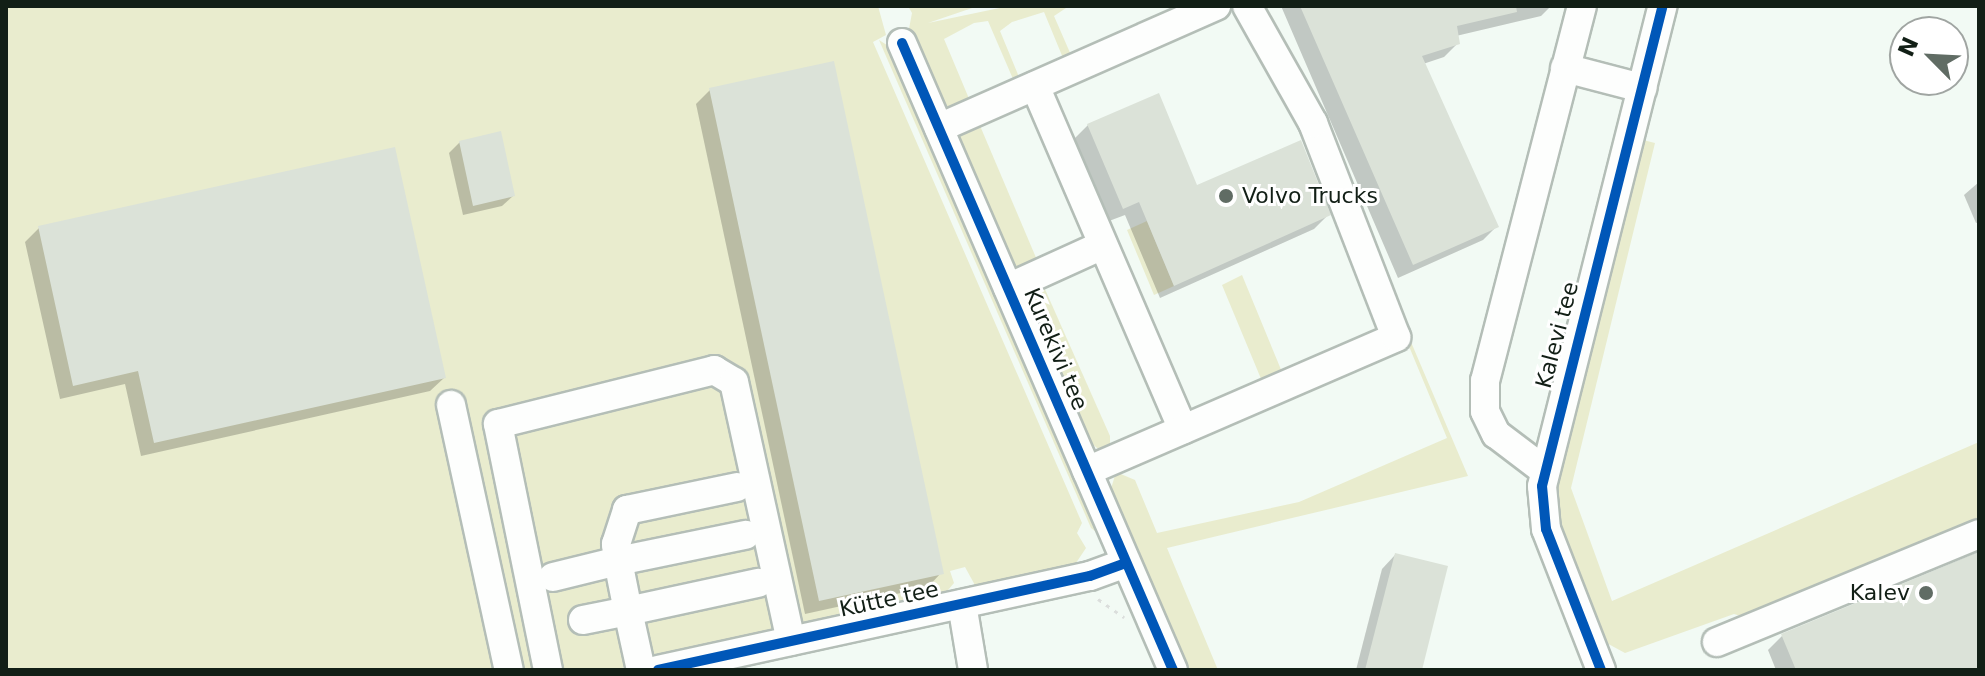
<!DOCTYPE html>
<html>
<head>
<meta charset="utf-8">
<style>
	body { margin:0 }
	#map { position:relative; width:1985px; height:676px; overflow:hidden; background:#f2faf4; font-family:"DejaVu Sans",sans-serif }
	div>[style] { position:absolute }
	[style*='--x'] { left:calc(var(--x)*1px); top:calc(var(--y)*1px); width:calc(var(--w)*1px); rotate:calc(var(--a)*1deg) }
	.green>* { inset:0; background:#e9ecce }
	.shadow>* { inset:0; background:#0003 }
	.building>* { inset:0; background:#dbe2d8 }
	.path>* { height:3px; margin-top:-1.5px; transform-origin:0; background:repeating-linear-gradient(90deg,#dbdedc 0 4px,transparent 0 10px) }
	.roads { filter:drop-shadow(2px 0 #b4beb7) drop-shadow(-2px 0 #b4beb7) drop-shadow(0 2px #b4beb7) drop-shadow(0 -2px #b4beb7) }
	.minor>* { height:28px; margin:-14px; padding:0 14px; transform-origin:14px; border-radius:14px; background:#fdfefd }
	.cycleway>* { height:10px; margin:-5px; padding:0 5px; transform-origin:5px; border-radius:5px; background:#0057b8 }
	.dots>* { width:22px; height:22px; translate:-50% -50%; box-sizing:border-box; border:4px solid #fff; border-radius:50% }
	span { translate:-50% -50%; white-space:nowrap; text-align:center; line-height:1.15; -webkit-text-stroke:6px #fff; paint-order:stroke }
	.poi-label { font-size:22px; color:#121f16 }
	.left { translate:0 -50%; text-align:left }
	.right { translate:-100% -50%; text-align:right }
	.street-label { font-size:22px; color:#121f16 }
	.frame { position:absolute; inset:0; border:8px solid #121f16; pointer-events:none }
	.north { position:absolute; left:1889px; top:16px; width:80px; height:80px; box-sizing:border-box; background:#fff; border:2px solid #a0a5a2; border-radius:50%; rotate:294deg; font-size:22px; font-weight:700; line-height:32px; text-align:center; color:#121f16 }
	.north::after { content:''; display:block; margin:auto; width:28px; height:36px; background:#606c64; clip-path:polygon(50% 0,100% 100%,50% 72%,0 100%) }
</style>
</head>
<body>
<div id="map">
	<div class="green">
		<div style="clip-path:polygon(6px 6px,878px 6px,886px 35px,873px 42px,1082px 523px,1077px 533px,1086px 548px,1076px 563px,976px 587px,965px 567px,950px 571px,954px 583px,943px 596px,613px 670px,6px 670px)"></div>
		<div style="clip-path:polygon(908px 6px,978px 6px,928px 23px,1009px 6px,1069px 6px,1054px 16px,1071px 55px,1063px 58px,1044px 12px,1012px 22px,1000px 31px,1019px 77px,1013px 79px,988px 21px,974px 23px,944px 39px,970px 101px,954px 108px,943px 105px,908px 34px,912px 13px)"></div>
		<div style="clip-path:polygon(1268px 6px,1468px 476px,1167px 548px,1218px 670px,1187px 670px,1110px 492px,1116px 472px,1135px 480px,1157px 533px,1299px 502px,1447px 438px)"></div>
		<div style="clip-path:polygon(879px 40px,893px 49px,1100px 535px,1091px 528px)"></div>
		<div style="clip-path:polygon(978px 121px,1037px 260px,1015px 272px,957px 139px,960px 131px)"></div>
		<div style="clip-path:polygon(1643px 140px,1655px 143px,1571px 488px,1612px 601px,1979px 442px,1979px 524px,1751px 619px,1734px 614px,1625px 653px,1601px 640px,1563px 540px,1556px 476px)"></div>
		<div style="clip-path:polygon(1147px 221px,1174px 286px,1154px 295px,1127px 230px)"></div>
		<div style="clip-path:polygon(1242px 275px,1282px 372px,1264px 386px,1222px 285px)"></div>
		<div style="clip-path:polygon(1044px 287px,1110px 436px,1110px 448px,1102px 452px,1085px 438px,1026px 301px)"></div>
	</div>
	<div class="shadow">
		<div style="clip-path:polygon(1281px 6px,1551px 6px,1541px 16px,1456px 36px,1458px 43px,1444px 57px,1423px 64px,1497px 226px,1483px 240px,1398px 278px)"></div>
		<div style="clip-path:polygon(710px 90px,941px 573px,928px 587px,805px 614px,696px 104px)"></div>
		<div style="clip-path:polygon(1088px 125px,1196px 187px,1328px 215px,1314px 229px,1160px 298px,1125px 215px,1109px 221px,1074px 139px)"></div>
		<div style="clip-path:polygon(460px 142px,513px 196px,502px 206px,463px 215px,449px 153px)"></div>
		<div style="clip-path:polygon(1979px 182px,1979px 222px,1976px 223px,1964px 195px)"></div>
		<div style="clip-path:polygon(39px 228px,444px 378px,430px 391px,141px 456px,125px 384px,60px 399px,25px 242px)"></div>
		<div style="clip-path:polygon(1979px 552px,1979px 670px,1776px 670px,1768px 650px,1782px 636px)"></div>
		<div style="clip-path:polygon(1395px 555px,1420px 670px,1356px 670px,1382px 569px)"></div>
	</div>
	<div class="building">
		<div style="clip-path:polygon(1300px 6px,1516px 6px,1517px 12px,1457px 26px,1460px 44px,1422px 56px,1499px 227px,1413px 265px)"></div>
		<div style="clip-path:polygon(834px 61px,944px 574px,819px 601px,709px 88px)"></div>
		<div style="clip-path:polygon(1159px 93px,1197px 185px,1301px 140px,1331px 215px,1174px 286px,1139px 202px,1123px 209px,1087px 124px)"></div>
		<div style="clip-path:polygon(501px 131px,515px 196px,473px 206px,459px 141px)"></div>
		<div style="clip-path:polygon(395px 147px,446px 378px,154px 443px,138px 371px,73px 386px,38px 226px)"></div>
		<div style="clip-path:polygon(1979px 552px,1979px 670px,1796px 670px,1781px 634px)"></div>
		<div style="clip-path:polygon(1395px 553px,1448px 566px,1422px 670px,1365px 670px)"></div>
	</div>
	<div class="path">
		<div style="--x:1098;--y:599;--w:32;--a:35"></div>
	</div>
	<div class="roads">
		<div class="minor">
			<div style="--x:902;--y:43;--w:683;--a:66.63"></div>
			<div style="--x:1565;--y:68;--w:80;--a:14.6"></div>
			<div style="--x:1035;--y:86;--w:374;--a:66.7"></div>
			<div style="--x:939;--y:128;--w:303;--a:-23.8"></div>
			<div style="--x:1008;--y:288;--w:104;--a:-24.4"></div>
			<div style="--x:451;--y:405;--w:271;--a:77.7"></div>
			<div style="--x:1087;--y:471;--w:337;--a:-23.4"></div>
			<div style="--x:1396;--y:337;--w:230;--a:-111.2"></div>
			<div style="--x:1313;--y:123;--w:134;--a:-119.4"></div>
			<div style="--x:1545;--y:471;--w:61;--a:-142.9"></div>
			<div style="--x:1496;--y:434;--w:25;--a:-116"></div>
			<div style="--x:1485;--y:411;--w:30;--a:-90"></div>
			<div style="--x:1485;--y:381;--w:387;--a:-75.5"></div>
			<div style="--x:553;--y:577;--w:67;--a:-13.8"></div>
			<div style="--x:618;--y:561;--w:17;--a:-97"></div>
			<div style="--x:616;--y:544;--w:36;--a:-72"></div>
			<div style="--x:627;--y:510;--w:112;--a:-11.8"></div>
			<div style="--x:962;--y:604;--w:67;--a:80.5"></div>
			<div style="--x:583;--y:620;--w:46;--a:-11.3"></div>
			<div style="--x:628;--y:611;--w:51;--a:-101.3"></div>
			<div style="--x:618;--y:561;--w:130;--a:-11.6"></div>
			<div style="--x:1717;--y:642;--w:283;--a:-22.4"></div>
			<div style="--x:548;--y:670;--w:251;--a:-101.5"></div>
			<div style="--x:498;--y:424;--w:223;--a:-14"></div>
			<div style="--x:714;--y:370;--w:23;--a:31"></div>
			<div style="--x:734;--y:382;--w:265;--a:77.6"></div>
			<div style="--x:641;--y:670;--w:60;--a:-102.4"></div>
			<div style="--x:628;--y:611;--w:133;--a:-12.2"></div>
			<div style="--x:658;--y:670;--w:442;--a:-12.3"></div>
			<div style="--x:1090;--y:576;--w:38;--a:-20"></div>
			<div style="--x:1601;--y:670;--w:151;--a:-111.3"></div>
			<div style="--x:1546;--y:529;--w:43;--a:-95.3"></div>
			<div style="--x:1542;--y:486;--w:495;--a:-75.9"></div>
		</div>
	</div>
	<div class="cycleway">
		<div style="--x:902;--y:43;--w:683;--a:66.63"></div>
		<div style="--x:658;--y:670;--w:442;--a:-12.3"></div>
		<div style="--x:1090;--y:576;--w:38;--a:-20"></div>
		<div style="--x:1601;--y:670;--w:151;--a:-111.3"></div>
		<div style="--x:1546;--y:529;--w:43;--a:-95.3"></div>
		<div style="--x:1542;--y:486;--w:495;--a:-75.9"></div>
	</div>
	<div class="dots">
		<div style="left:1226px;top:196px;background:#606c64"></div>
		<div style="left:1926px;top:593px;background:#606c64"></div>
	</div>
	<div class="poi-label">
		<span class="left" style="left:1242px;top:196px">Volvo Trucks</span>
		<span class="right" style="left:1910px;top:593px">Kalev</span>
	</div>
	<div class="street-label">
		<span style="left:1557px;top:335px;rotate:-75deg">Kalevi tee</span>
		<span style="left:1056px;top:349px;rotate:67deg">Kurekivi tee</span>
		<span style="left:889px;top:599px;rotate:-12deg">Kütte tee</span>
	</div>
	<div class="frame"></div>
	<div class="north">N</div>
</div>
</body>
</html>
